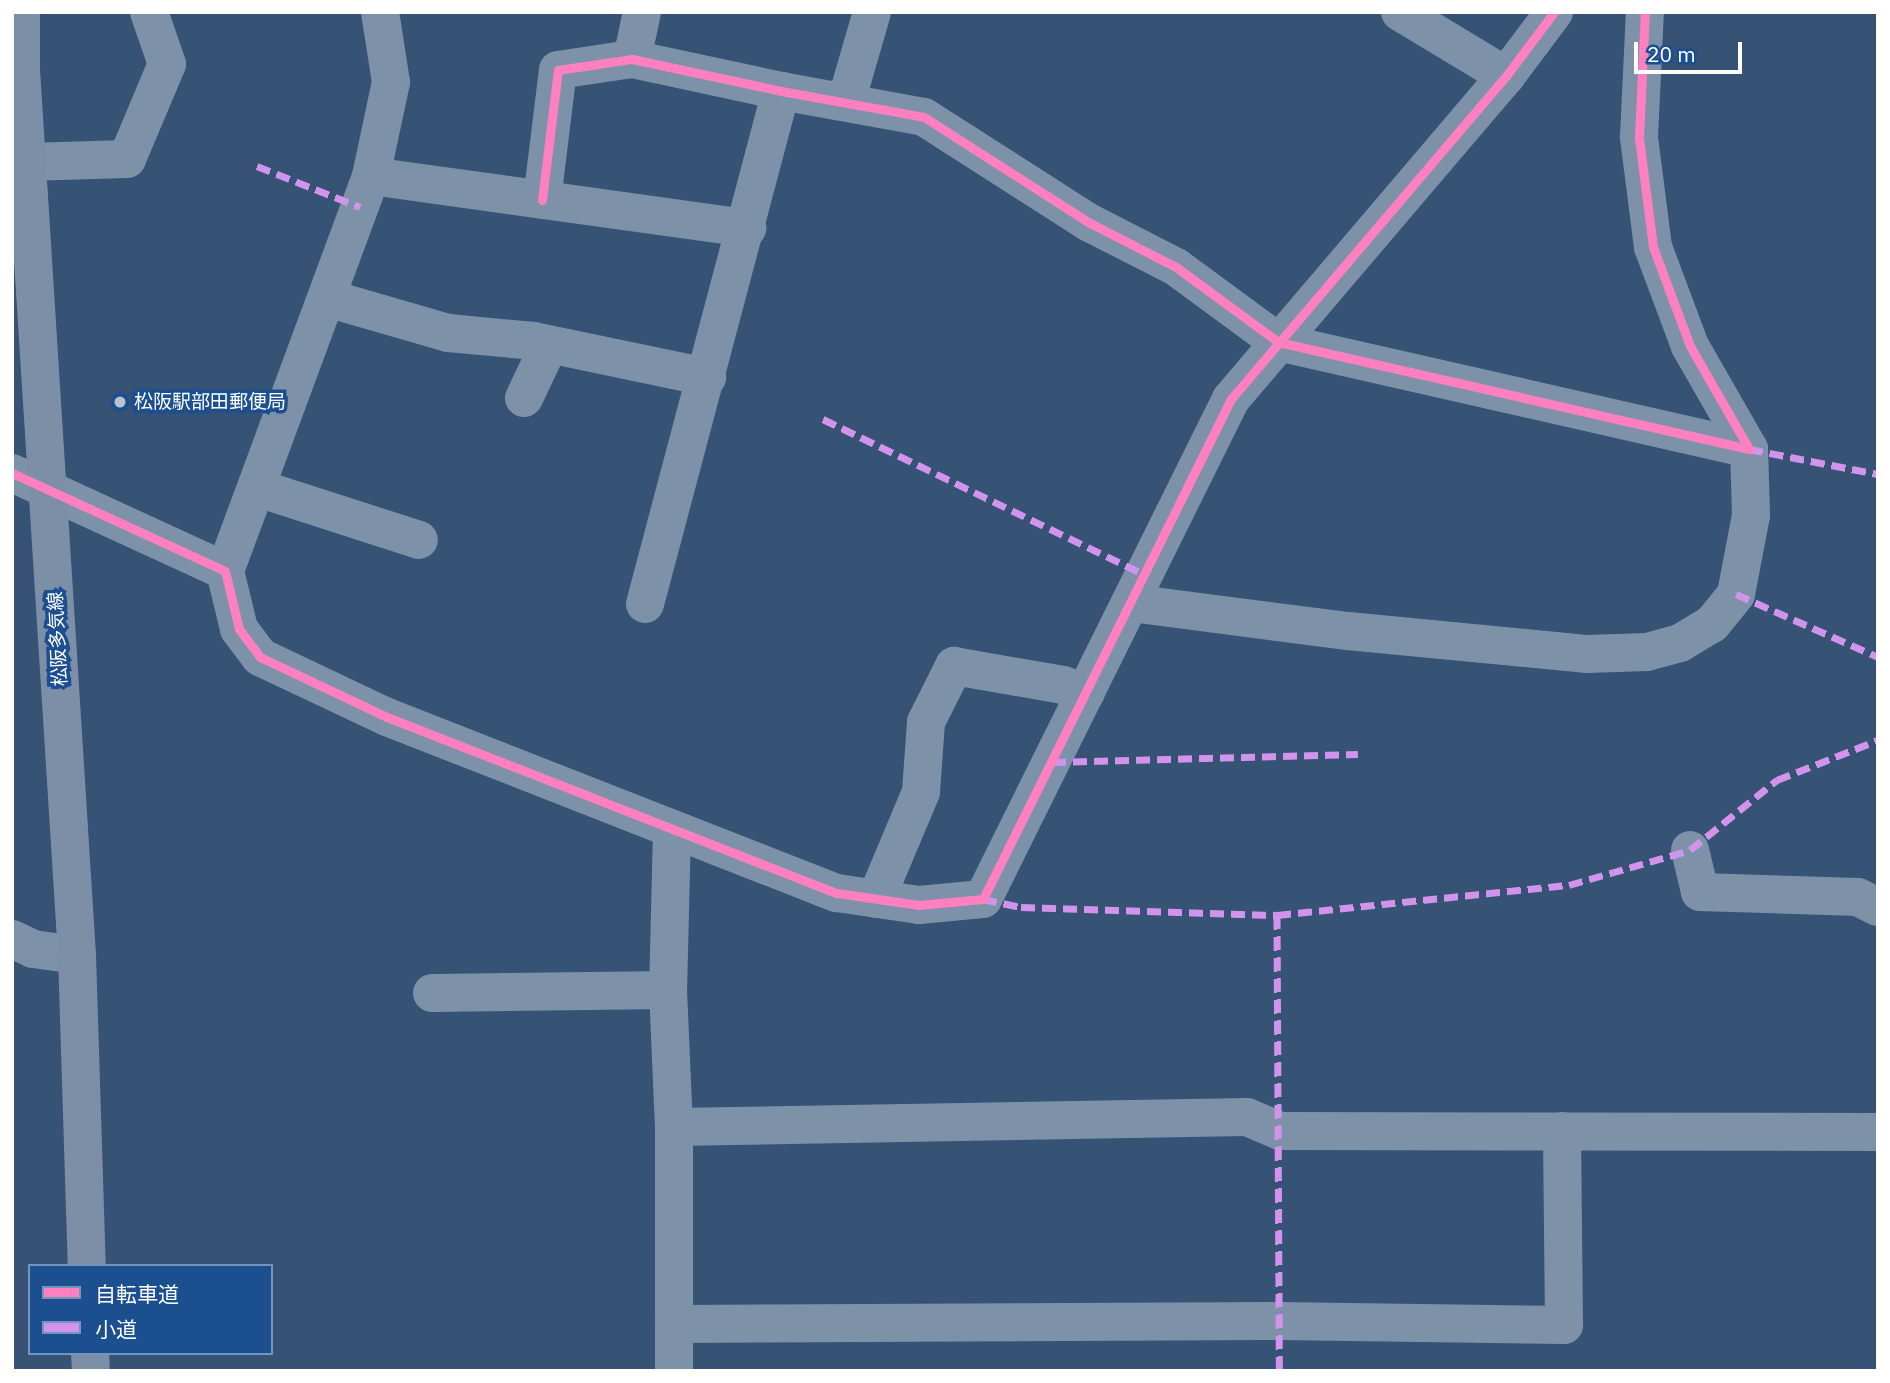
<!DOCTYPE html>
<html>
<head>
<meta charset="utf-8">
<style>
	body { margin:0 }
	#map { position:relative; width:1890px; height:1383px; overflow:hidden; background:#365274; font-family:"IBM Plex Sans","Noto Sans JP",sans-serif }
	div>[style] { position:absolute }
	[style*='--x'] { left:calc(var(--x)*1px); top:calc(var(--y)*1px); width:calc(var(--w)*1px); rotate:calc(var(--a)*1deg) }
	.minor>* { height:38px; margin:-19px; padding:0 19px; transform-origin:19px; border-radius:19px; background:#7d92a8 }
	.major>* { height:38px; margin:-19px; padding:0 19px; transform-origin:19px; border-radius:19px; background:#7d8ea7 }
	.quiet>* { height:7px; margin-top:-3.5px; transform-origin:0; background:repeating-linear-gradient(90deg,#d193ec 0 14px,transparent 0 21px) }
	.cycleway>* { height:9px; margin:-4.5px; padding:0 4.5px; transform-origin:4.5px; border-radius:4.5px; background:#ff80c0 }
	.dots>* { width:19px; height:19px; translate:-50% -50%; box-sizing:border-box; border:4px solid #1b4f8f; border-radius:50% }
	span { translate:-50% -50%; white-space:nowrap; text-align:center; line-height:1.15; -webkit-text-stroke:7px #1b4f8f; paint-order:stroke }
	.poi-label { font-size:19px; color:#fff }
	.left { translate:0 -50%; text-align:left }
	.street-label { font-size:19px; color:#fff }
	.frame { position:absolute; inset:0; border:14px solid #fff; pointer-events:none }
	.legend { position:absolute; left:28px; top:1264px; width:245px; height:91px; box-sizing:border-box; background:#1b4f8f; border:2px solid #7695bc; margin:0; padding:9px 12px; list-style:none; font-size:21px; color:#fff }
	.legend li { display:flex; align-items:center; gap:14px; height:35px }
	.legend b { width:35px; border:2px solid #7695bc }
	.scale { position:absolute; left:1634px; top:42px; width:108px; height:32px; box-sizing:border-box; border:4px solid #fff; border-top:0; padding-left:9px; font-size:21px; line-height:24px; white-space:nowrap; color:#fff; -webkit-text-stroke:5px #1b4f8f; paint-order:stroke }
</style>
</head>
<body>
<div id="map">
	<div class="minor">
		<div style="--x:380;--y:12;--w:71;--a:81.1"></div>
		<div style="--x:391;--y:82;--w:96;--a:102"></div>
		<div style="--x:371;--y:176;--w:380;--a:7.9"></div>
		<div style="--x:1400;--y:12;--w:124;--a:31.1"></div>
		<div style="--x:632;--y:59;--w:48;--a:-78"></div>
		<div style="--x:846;--y:102;--w:94;--a:-73.9"></div>
		<div style="--x:27;--y:162;--w:100;--a:-1.7"></div>
		<div style="--x:127;--y:159;--w:103;--a:-67.2"></div>
		<div style="--x:167;--y:64;--w:55;--a:-109.1"></div>
		<div style="--x:542;--y:200;--w:131;--a:-83"></div>
		<div style="--x:558;--y:70;--w:75;--a:-8.5"></div>
		<div style="--x:632;--y:59;--w:152;--a:12.1"></div>
		<div style="--x:781;--y:91;--w:145;--a:10.3"></div>
		<div style="--x:924;--y:117;--w:197;--a:32.6"></div>
		<div style="--x:1090;--y:223;--w:97;--a:27.1"></div>
		<div style="--x:1176;--y:267;--w:127;--a:36.3"></div>
		<div style="--x:1278;--y:342;--w:483;--a:12.8"></div>
		<div style="--x:1749;--y:449;--w:119;--a:-119.8"></div>
		<div style="--x:1690;--y:346;--w:106;--a:-110.5"></div>
		<div style="--x:1653;--y:247;--w:111;--a:-97.3"></div>
		<div style="--x:1639;--y:137;--w:125;--a:-87.3"></div>
		<div style="--x:327;--y:298;--w:126;--a:16.1"></div>
		<div style="--x:448;--y:333;--w:86;--a:5.3"></div>
		<div style="--x:534;--y:341;--w:177;--a:11.8"></div>
		<div style="--x:524;--y:398;--w:59;--a:-64.7"></div>
		<div style="--x:12;--y:473;--w:234;--a:24.7"></div>
		<div style="--x:225;--y:571;--w:60;--a:76.4"></div>
		<div style="--x:239;--y:629;--w:35;--a:53"></div>
		<div style="--x:260;--y:657;--w:140;--a:25.3"></div>
		<div style="--x:387;--y:717;--w:483;--a:21.4"></div>
		<div style="--x:837;--y:893;--w:83;--a:8.3"></div>
		<div style="--x:919;--y:905;--w:64;--a:-5.4"></div>
		<div style="--x:983;--y:899;--w:558;--a:-63.62"></div>
		<div style="--x:1231;--y:399;--w:424;--a:-49.6"></div>
		<div style="--x:1506;--y:76;--w:80;--a:-53.1"></div>
		<div style="--x:258;--y:488;--w:169;--a:17.9"></div>
		<div style="--x:225;--y:571;--w:421;--a:-69.7"></div>
		<div style="--x:1131;--y:603;--w:219;--a:7.4"></div>
		<div style="--x:1348;--y:631;--w:241;--a:5.5"></div>
		<div style="--x:1588;--y:654;--w:59;--a:-1.9"></div>
		<div style="--x:1647;--y:652;--w:34;--a:-15"></div>
		<div style="--x:1680;--y:643;--w:37;--a:-31"></div>
		<div style="--x:1712;--y:624;--w:38;--a:-51"></div>
		<div style="--x:1736;--y:594;--w:80;--a:-79.2"></div>
		<div style="--x:1751;--y:515;--w:66;--a:-91.7"></div>
		<div style="--x:645;--y:604;--w:531;--a:-75.15"></div>
		<div style="--x:672;--y:830;--w:160;--a:91.4"></div>
		<div style="--x:668;--y:990;--w:137;--a:87.5"></div>
		<div style="--x:674;--y:1127;--w:244;--a:90"></div>
		<div style="--x:1690;--y:850;--w:43;--a:76.6"></div>
		<div style="--x:1700;--y:892;--w:158;--a:1.8"></div>
		<div style="--x:1858;--y:897;--w:22;--a:27"></div>
		<div style="--x:876;--y:899;--w:116;--a:-67.2"></div>
		<div style="--x:921;--y:792;--w:70;--a:-85.9"></div>
		<div style="--x:926;--y:722;--w:63;--a:-63.4"></div>
		<div style="--x:954;--y:666;--w:111;--a:9.9"></div>
		<div style="--x:1063;--y:685;--w:24;--a:19"></div>
		<div style="--x:12;--y:939;--w:23;--a:25"></div>
		<div style="--x:33;--y:949;--w:44;--a:7.8"></div>
		<div style="--x:432;--y:993;--w:236;--a:-0.7"></div>
		<div style="--x:674;--y:1127;--w:573;--a:-1"></div>
		<div style="--x:1247;--y:1117;--w:36;--a:23"></div>
		<div style="--x:1280;--y:1131;--w:598;--a:0.1"></div>
		<div style="--x:674;--y:1324;--w:605;--a:-0.28"></div>
		<div style="--x:1279;--y:1321;--w:285;--a:0.8"></div>
		<div style="--x:1564;--y:1325;--w:194;--a:-90.6"></div>
	</div>
	<div class="major">
		<div style="--x:21;--y:12;--w:58;--a:90"></div>
		<div style="--x:21;--y:70;--w:887;--a:86.38"></div>
		<div style="--x:77;--y:955;--w:311;--a:88.2"></div>
		<div style="--x:90;--y:1353;--w:18;--a:87"></div>
	</div>
	<div class="quiet">
		<div style="--x:257;--y:166;--w:111;--a:21.7"></div>
		<div style="--x:823;--y:419;--w:358;--a:25.8"></div>
		<div style="--x:1749;--y:449;--w:131;--a:11"></div>
		<div style="--x:1736;--y:594;--w:155;--a:23.9"></div>
		<div style="--x:1052;--y:762;--w:306;--a:-1.5"></div>
		<div style="--x:983;--y:899;--w:39;--a:12"></div>
		<div style="--x:1021;--y:907;--w:256;--a:1.8"></div>
		<div style="--x:1277;--y:915;--w:294;--a:-5.9"></div>
		<div style="--x:1569;--y:885;--w:126;--a:-16.1"></div>
		<div style="--x:1690;--y:850;--w:112;--a:-38.8"></div>
		<div style="--x:1777;--y:780;--w:109;--a:-21.6"></div>
		<div style="--x:1277;--y:915;--w:456;--a:89.7"></div>
	</div>
	<div class="cycleway">
		<div style="--x:542;--y:200;--w:131;--a:-83"></div>
		<div style="--x:558;--y:70;--w:75;--a:-8.5"></div>
		<div style="--x:632;--y:59;--w:152;--a:12.1"></div>
		<div style="--x:781;--y:91;--w:145;--a:10.3"></div>
		<div style="--x:924;--y:117;--w:197;--a:32.6"></div>
		<div style="--x:1090;--y:223;--w:97;--a:27.1"></div>
		<div style="--x:1176;--y:267;--w:127;--a:36.3"></div>
		<div style="--x:1278;--y:342;--w:483;--a:12.8"></div>
		<div style="--x:1749;--y:449;--w:119;--a:-119.8"></div>
		<div style="--x:1690;--y:346;--w:106;--a:-110.5"></div>
		<div style="--x:1653;--y:247;--w:111;--a:-97.3"></div>
		<div style="--x:1639;--y:137;--w:125;--a:-87.3"></div>
		<div style="--x:12;--y:473;--w:234;--a:24.7"></div>
		<div style="--x:225;--y:571;--w:60;--a:76.4"></div>
		<div style="--x:239;--y:629;--w:35;--a:53"></div>
		<div style="--x:260;--y:657;--w:140;--a:25.3"></div>
		<div style="--x:387;--y:717;--w:483;--a:21.4"></div>
		<div style="--x:837;--y:893;--w:83;--a:8.3"></div>
		<div style="--x:919;--y:905;--w:64;--a:-5.4"></div>
		<div style="--x:983;--y:899;--w:558;--a:-63.62"></div>
		<div style="--x:1231;--y:399;--w:424;--a:-49.6"></div>
		<div style="--x:1506;--y:76;--w:80;--a:-53.1"></div>
	</div>
	<div class="dots">
		<div style="left:120px;top:402px;background:#b9c2ce"></div>
	</div>
	<div class="poi-label">
		<span class="left" style="left:134px;top:402px">松阪駅部田郵便局</span>
	</div>
	<div class="street-label">
		<span style="left:58px;top:639px;rotate:-93deg">松阪多気線</span>
	</div>
	<div class="frame"></div>
	<ul class="legend">
	<li><b style="height:9px;background:#ff80c0"></b>自転車道</li>
	<li><b style="height:9px;background:#d193ec"></b>小道</li>
	</ul>
	<div class="scale">20 m</div>
</div>
</body>
</html>
